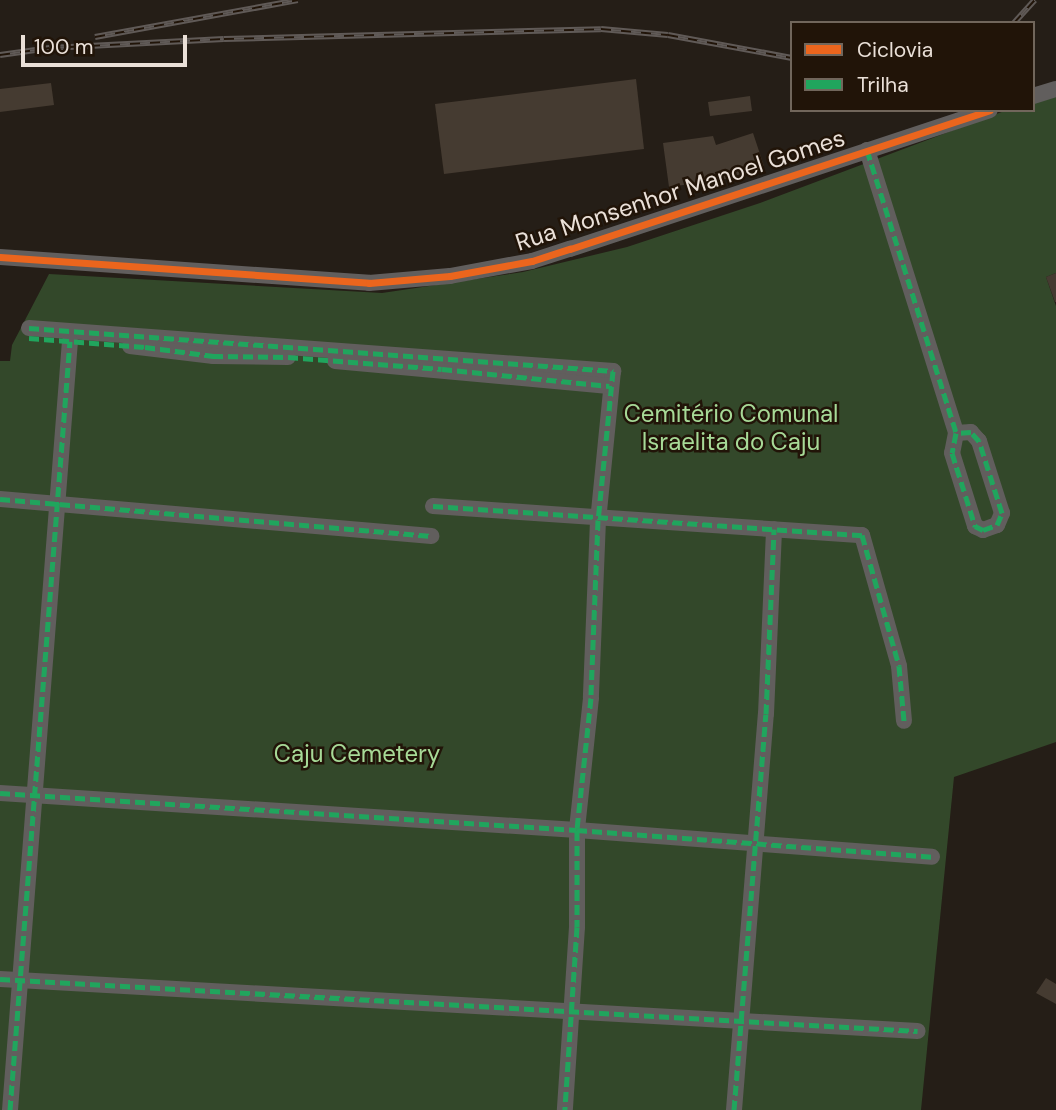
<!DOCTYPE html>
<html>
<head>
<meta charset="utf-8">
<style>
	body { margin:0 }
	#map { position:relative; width:1056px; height:1110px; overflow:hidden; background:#251e17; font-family:"DM Sans",sans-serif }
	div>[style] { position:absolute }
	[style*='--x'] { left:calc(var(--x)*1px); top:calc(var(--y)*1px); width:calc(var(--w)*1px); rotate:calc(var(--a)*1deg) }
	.green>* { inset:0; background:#33482a }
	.building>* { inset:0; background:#453b31 }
	.minor>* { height:16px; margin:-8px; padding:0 8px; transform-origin:8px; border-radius:8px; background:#615e5d }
	.rail>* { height:6px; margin-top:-3px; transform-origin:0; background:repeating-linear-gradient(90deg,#211408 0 10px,#605a57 0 20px); box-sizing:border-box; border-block:2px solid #605a57 }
	.quiet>* { height:5px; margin-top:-2.5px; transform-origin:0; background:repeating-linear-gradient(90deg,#20a55d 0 10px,transparent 0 15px) }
	.cycleway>* { height:7px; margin:-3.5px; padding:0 3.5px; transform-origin:3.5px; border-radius:3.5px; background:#eb651d }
	span { translate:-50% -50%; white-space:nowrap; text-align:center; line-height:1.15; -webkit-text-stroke:5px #211408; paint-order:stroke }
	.street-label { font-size:24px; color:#eae0d8 }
	.park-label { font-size:24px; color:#a7da97 }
	.legend { position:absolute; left:790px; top:21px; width:245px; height:91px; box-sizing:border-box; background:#211408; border:2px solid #71665b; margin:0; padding:9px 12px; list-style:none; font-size:21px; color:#eae0d8 }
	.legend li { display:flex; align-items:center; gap:14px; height:35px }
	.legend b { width:35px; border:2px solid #71665b }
	.scale { position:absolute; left:21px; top:35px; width:166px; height:32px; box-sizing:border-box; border:4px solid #eae0d8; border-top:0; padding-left:9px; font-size:21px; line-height:24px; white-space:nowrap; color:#eae0d8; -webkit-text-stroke:5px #211408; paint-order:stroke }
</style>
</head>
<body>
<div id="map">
	<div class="green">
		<div style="clip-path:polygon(1056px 93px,1056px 273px,1046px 277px,1056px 306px,1056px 742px,954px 777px,921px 1110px,0 1110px,0 361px,10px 361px,12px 345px,49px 274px,382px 293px,523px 272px,627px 247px,760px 203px,1007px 110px,1033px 110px,1033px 101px)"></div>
	</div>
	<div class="building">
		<div style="clip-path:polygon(636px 79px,644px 149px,444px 174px,435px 104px)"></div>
		<div style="clip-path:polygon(51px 83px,54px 105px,0 112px,0 89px)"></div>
		<div style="clip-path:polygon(750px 96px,752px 111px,710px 116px,708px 102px)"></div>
		<div style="clip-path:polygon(753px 133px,764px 166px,726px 179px,669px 187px,663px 143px,713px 136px,716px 145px)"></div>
		<div style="clip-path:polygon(1056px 273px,1056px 302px,1055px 302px,1046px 277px)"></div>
		<div style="clip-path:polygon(1046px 978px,1056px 984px,1056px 1004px,1036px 993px)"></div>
	</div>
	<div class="minor">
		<div style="--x:1033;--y:96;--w:24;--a:-17"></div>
		<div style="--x:867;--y:150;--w:297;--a:72.5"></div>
		<div style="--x:956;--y:433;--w:20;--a:101"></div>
		<div style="--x:952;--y:453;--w:77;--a:72.5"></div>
		<div style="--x:975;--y:526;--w:9;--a:27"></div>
		<div style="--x:983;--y:530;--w:15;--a:-20"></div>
		<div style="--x:997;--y:525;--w:13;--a:-67"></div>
		<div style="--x:1002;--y:513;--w:76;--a:-107.7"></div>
		<div style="--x:979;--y:441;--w:12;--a:-132"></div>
		<div style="--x:971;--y:432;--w:15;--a:176"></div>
		<div style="--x:0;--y:257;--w:370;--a:4"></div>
		<div style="--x:369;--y:283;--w:81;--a:-4.9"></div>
		<div style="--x:450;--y:276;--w:83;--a:-10.4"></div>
		<div style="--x:532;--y:261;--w:40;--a:-18"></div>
		<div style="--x:570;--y:249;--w:442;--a:-18.3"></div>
		<div style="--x:29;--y:328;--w:586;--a:4.21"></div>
		<div style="--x:613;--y:371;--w:150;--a:95.7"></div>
		<div style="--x:598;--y:520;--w:178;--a:92.3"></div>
		<div style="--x:591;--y:698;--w:133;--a:96.1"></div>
		<div style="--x:577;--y:830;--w:97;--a:90"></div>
		<div style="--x:577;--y:927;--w:183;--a:93.8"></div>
		<div style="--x:130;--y:346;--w:84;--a:6.9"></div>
		<div style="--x:213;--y:356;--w:75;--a:0.8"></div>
		<div style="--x:335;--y:361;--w:275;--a:5.2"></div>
		<div style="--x:0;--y:499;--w:433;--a:4.9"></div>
		<div style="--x:433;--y:506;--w:430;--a:3.9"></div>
		<div style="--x:862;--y:535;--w:136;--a:74.2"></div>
		<div style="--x:899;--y:666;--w:55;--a:84.8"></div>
		<div style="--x:0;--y:793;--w:578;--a:3.67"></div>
		<div style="--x:577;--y:830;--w:356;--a:4.3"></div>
		<div style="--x:0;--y:979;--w:919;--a:3.24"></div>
		<div style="--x:10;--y:1110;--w:771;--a:-85.54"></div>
		<div style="--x:734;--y:1110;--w:397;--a:-85.4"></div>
		<div style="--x:766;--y:714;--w:185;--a:-87.5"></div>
	</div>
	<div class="rail">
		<div style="--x:1014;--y:23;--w:31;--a:-48"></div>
		<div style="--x:95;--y:37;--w:206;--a:-10.3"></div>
		<div style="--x:0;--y:55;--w:50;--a:-8"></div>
		<div style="--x:50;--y:48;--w:174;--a:-3"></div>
		<div style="--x:224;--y:39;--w:377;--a:-1.5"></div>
		<div style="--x:601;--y:29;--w:67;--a:5.1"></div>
		<div style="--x:668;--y:35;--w:126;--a:10.5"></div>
	</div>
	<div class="quiet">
		<div style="--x:867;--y:150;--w:297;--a:72.5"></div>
		<div style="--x:956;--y:433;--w:20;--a:101"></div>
		<div style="--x:952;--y:453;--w:77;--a:72.5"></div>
		<div style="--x:975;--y:526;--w:9;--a:27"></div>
		<div style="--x:983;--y:530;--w:15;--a:-20"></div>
		<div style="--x:997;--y:525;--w:13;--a:-67"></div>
		<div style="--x:1002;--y:513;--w:76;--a:-107.7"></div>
		<div style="--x:979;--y:441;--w:12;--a:-132"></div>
		<div style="--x:971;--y:432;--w:15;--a:176"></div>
		<div style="--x:29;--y:328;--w:586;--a:4.21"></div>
		<div style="--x:613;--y:371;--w:150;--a:95.7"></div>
		<div style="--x:598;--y:520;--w:178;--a:92.3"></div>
		<div style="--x:591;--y:698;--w:133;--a:96.1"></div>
		<div style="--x:577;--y:830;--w:97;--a:90"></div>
		<div style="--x:577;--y:927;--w:183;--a:93.8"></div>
		<div style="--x:29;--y:338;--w:116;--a:4.4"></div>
		<div style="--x:145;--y:347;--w:69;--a:7.5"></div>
		<div style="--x:213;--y:356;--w:75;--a:0.8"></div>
		<div style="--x:288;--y:357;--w:154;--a:4.5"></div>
		<div style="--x:442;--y:369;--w:168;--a:5.8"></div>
		<div style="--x:0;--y:499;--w:433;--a:4.9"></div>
		<div style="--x:433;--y:506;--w:430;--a:3.9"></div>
		<div style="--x:862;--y:535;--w:136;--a:74.2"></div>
		<div style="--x:899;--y:666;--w:55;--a:84.8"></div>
		<div style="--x:0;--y:793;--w:578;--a:3.67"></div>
		<div style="--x:577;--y:830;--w:356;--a:4.3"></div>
		<div style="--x:0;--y:979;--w:919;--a:3.24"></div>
		<div style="--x:10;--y:1110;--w:771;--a:-85.54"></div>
		<div style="--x:734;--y:1110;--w:397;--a:-85.4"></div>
		<div style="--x:766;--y:714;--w:185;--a:-87.5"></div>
	</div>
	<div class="cycleway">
		<div style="--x:0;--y:257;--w:370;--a:4"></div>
		<div style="--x:369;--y:283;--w:81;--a:-4.9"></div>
		<div style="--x:450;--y:276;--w:83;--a:-10.4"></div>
		<div style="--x:532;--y:261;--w:40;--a:-18"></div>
		<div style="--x:570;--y:249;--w:442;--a:-18.3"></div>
	</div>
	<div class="street-label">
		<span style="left:680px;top:190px;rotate:-18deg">Rua Monsenhor Manoel Gomes</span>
	</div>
	<div class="park-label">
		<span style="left:731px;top:428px">Cemitério Comunal<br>Israelita do Caju</span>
		<span style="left:357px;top:754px">Caju Cemetery</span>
	</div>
	<ul class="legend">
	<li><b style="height:9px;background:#eb651d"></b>Ciclovia</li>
	<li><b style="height:9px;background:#20a55d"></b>Trilha</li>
	</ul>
	<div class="scale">100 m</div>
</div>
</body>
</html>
